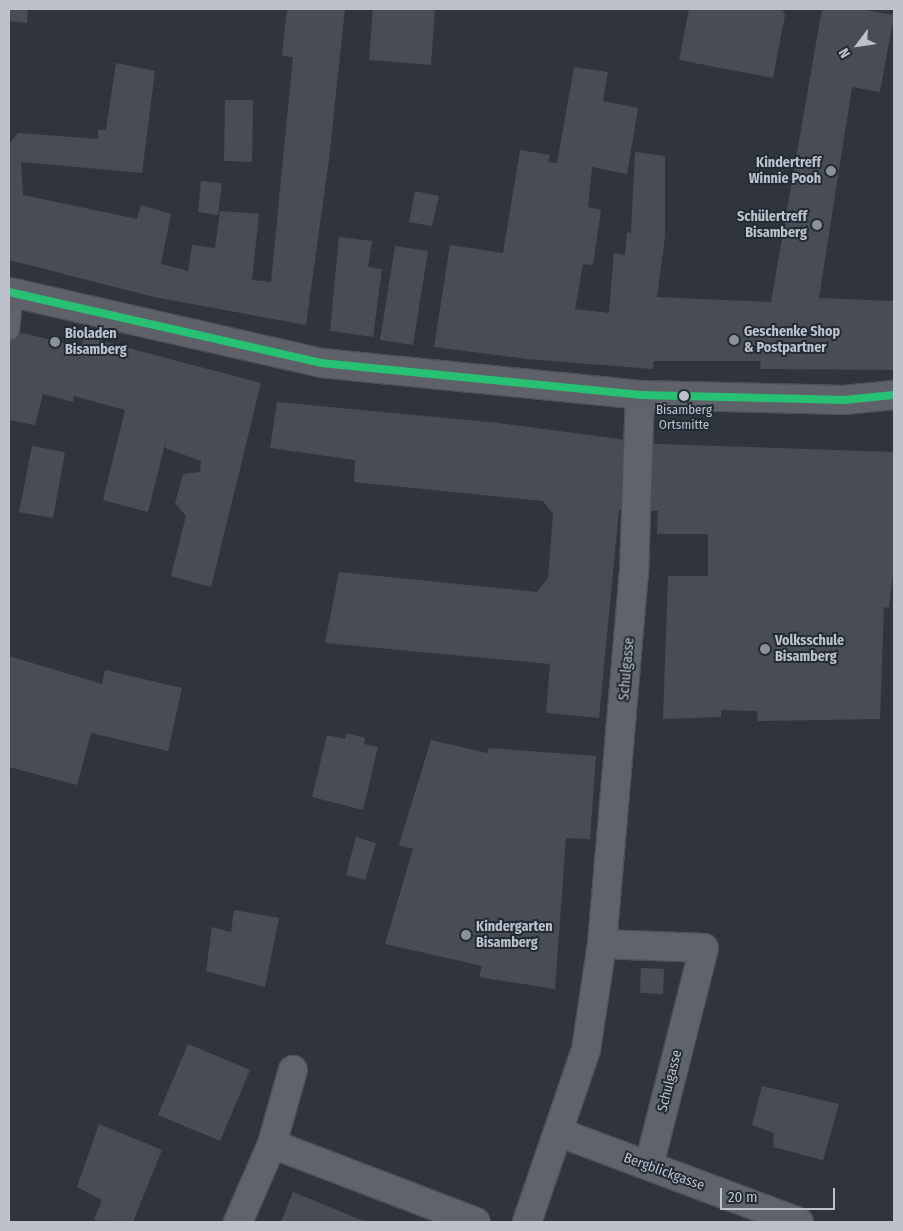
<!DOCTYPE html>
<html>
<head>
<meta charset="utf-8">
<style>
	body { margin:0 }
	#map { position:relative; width:903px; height:1231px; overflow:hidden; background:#30353c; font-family:"Fira Sans Condensed",sans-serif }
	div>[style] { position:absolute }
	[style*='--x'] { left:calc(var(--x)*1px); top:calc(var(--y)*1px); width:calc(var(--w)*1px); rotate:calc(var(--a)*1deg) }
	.building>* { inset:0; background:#494d53 }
	.roads { filter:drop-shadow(1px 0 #4e5157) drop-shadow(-1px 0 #4e5157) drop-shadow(0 1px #4e5157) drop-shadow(0 -1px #4e5157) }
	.lane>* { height:19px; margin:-9.5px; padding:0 9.5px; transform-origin:9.5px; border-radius:9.5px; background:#60636a }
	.street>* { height:28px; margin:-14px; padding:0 14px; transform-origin:14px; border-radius:14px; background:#60636a }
	.secondary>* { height:28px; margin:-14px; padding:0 14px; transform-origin:14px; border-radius:14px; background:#5e6268 }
	.bus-1>* { height:8px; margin:-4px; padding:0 4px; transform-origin:4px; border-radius:4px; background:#26c172 }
	.dots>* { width:14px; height:14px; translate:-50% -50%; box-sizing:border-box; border:2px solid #232b37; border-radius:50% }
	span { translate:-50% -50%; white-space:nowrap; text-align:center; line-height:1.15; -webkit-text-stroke:4px #232b37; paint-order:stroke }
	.bus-label { font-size:13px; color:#bcc1cb }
	.poi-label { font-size:14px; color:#bcc1cb; font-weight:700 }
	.right { translate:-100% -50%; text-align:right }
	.left { translate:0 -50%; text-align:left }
	.street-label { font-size:14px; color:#bcc1cb }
	.frame { position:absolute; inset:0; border:10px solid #bcc1cb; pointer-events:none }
	.north { position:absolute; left:833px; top:20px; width:50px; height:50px; -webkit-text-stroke:4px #232b37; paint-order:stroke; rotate:239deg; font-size:14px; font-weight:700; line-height:20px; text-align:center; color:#bcc1cb }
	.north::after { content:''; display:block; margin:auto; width:18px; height:22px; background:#bcc1cb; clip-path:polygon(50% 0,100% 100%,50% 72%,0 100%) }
	.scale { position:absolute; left:720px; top:1188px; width:115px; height:22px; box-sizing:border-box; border:2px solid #bcc1cb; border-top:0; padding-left:6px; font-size:15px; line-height:18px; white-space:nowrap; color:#bcc1cb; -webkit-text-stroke:4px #232b37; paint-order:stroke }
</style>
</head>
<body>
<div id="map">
	<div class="building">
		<div style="clip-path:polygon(9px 9px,28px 9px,27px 23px,9px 21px)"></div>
		<div style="clip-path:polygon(287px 9px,345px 9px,329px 159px,306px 325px,154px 297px,9px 260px,9px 144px,18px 133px,98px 139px,98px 130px,106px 130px,116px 63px,155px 71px,142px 173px,21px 162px,23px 195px,137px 219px,141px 205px,171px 214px,161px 264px,188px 271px,192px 245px,215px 248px,220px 211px,259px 214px,252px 280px,271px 282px,293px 57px,282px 56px)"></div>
		<div style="clip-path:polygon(373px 9px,435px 9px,431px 65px,369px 60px)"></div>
		<div style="clip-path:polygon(689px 9px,782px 9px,785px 15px,773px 78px,679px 60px)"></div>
		<div style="clip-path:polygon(822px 9px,858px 9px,894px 15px,880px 92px,852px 87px,819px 298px,894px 301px,894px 370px,760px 369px,761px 361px,654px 361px,653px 369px,527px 359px,434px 347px,450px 245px,503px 253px,520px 150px,550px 155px,548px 162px,557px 163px,574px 67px,608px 72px,603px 101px,638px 108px,627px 174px,592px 167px,588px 207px,601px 210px,593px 265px,583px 264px,575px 309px,609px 313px,614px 253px,625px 255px,627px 232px,631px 233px,635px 152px,665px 156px,665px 237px,657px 297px,771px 302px)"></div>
		<div style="clip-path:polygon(225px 100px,253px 100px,252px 162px,224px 161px)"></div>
		<div style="clip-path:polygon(201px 181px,222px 183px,218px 215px,198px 212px)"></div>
		<div style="clip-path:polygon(415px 191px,439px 196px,432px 226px,409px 222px)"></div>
		<div style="clip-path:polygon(339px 237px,372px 241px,368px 267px,382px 269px,373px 337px,330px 331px)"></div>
		<div style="clip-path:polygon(395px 246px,428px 251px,413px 345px,380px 340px)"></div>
		<div style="clip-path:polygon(9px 330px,82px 347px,83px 336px,261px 383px,211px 587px,171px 576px,186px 516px,175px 503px,183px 474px,200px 472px,201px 461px,165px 448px,166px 440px,148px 512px,103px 500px,125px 410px,74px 396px,73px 402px,43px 394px,35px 425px,9px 420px)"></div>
		<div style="clip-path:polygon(277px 402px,499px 423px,657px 444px,894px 452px,894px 565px,889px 608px,884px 607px,880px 719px,758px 721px,757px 711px,721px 710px,721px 717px,663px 719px,668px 576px,708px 576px,708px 534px,657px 534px,658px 511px,619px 510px,599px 718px,546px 713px,550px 664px,325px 643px,339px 572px,537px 592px,548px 578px,553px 514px,543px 501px,354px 482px,355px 460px,270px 448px)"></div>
		<div style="clip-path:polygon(32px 446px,65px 452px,53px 518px,19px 512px)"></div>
		<div style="clip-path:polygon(9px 656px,102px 684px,105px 670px,182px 688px,168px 751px,91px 733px,77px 785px,9px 767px)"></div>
		<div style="clip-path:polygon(347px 733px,365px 738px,364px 744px,378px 747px,363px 810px,312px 797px,327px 735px,345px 739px)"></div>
		<div style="clip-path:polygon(431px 740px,487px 753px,489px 748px,596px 756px,590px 839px,566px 838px,555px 989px,479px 977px,482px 966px,385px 944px,413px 849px,399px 845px)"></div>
		<div style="clip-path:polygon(356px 837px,376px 843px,365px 880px,346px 875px)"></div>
		<div style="clip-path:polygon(234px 910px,279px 918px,265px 987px,206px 971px,212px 927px,231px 932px)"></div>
		<div style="clip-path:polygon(641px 968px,664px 969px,663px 994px,640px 993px)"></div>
		<div style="clip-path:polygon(188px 1044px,250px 1070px,220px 1141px,158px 1115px)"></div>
		<div style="clip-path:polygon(762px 1086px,839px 1104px,823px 1160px,773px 1147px,774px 1133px,752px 1125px)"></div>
		<div style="clip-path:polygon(99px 1124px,162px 1150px,133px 1222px,94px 1220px,102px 1200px,77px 1187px)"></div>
		<div style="clip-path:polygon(293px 1192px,366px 1222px,281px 1222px)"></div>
	</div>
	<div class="roads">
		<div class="lane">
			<div style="--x:9;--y:330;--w:37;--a:-84"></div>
		</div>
		<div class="street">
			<div style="--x:602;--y:944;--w:102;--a:2.2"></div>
			<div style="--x:704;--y:948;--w:225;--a:104.2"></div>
			<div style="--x:558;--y:1132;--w:257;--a:20.5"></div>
			<div style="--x:272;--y:1144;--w:77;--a:-74.2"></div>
			<div style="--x:238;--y:1222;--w:85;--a:-66.4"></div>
			<div style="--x:272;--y:1144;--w:218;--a:20.9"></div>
			<div style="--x:527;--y:1222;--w:182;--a:-71.1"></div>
			<div style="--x:586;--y:1050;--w:107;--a:-81.4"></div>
			<div style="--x:602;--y:944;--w:371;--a:-85.1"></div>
			<div style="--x:634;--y:574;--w:179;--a:-88.1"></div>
		</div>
		<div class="secondary">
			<div style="--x:9;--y:292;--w:320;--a:12.8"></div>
			<div style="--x:321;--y:363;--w:321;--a:5.7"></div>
			<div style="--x:640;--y:395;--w:204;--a:1.4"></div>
			<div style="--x:844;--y:400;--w:50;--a:-5.7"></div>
		</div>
	</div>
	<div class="bus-1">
		<div style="--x:9;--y:292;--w:320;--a:12.8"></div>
		<div style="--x:321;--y:363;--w:321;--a:5.7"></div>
		<div style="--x:640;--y:395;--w:204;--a:1.4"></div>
		<div style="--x:844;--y:400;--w:50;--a:-5.7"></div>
	</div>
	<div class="dots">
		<div style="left:831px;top:171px;background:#8b9099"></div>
		<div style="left:817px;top:225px;background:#8b9099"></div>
		<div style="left:734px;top:340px;background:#8b9099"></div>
		<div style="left:55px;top:342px;background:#8b9099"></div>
		<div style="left:684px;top:396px;background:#bcc1cb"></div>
		<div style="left:765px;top:649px;background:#8b9099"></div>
		<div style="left:466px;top:935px;background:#8b9099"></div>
	</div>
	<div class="bus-label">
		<span style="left:684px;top:418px">Bisamberg<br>Ortsmitte</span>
	</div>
	<div class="poi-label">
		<span class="right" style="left:821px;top:171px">Kindertreff<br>Winnie Pooh</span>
		<span class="right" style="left:807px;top:225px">Schülertreff<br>Bisamberg</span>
		<span class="left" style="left:744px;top:340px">Geschenke Shop<br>&amp; Postpartner</span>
		<span class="left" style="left:65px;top:342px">Bioladen<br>Bisamberg</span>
		<span class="left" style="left:775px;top:649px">Volksschule<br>Bisamberg</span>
		<span class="left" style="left:476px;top:935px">Kindergarten<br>Bisamberg</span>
	</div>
	<div class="street-label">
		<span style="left:627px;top:669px;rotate:-85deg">Schulgasse</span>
		<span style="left:670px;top:1081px;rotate:-76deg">Schulgasse</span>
		<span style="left:664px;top:1172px;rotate:20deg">Bergblickgasse</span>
	</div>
	<div class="frame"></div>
	<div class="north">N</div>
	<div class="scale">20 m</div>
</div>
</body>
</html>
